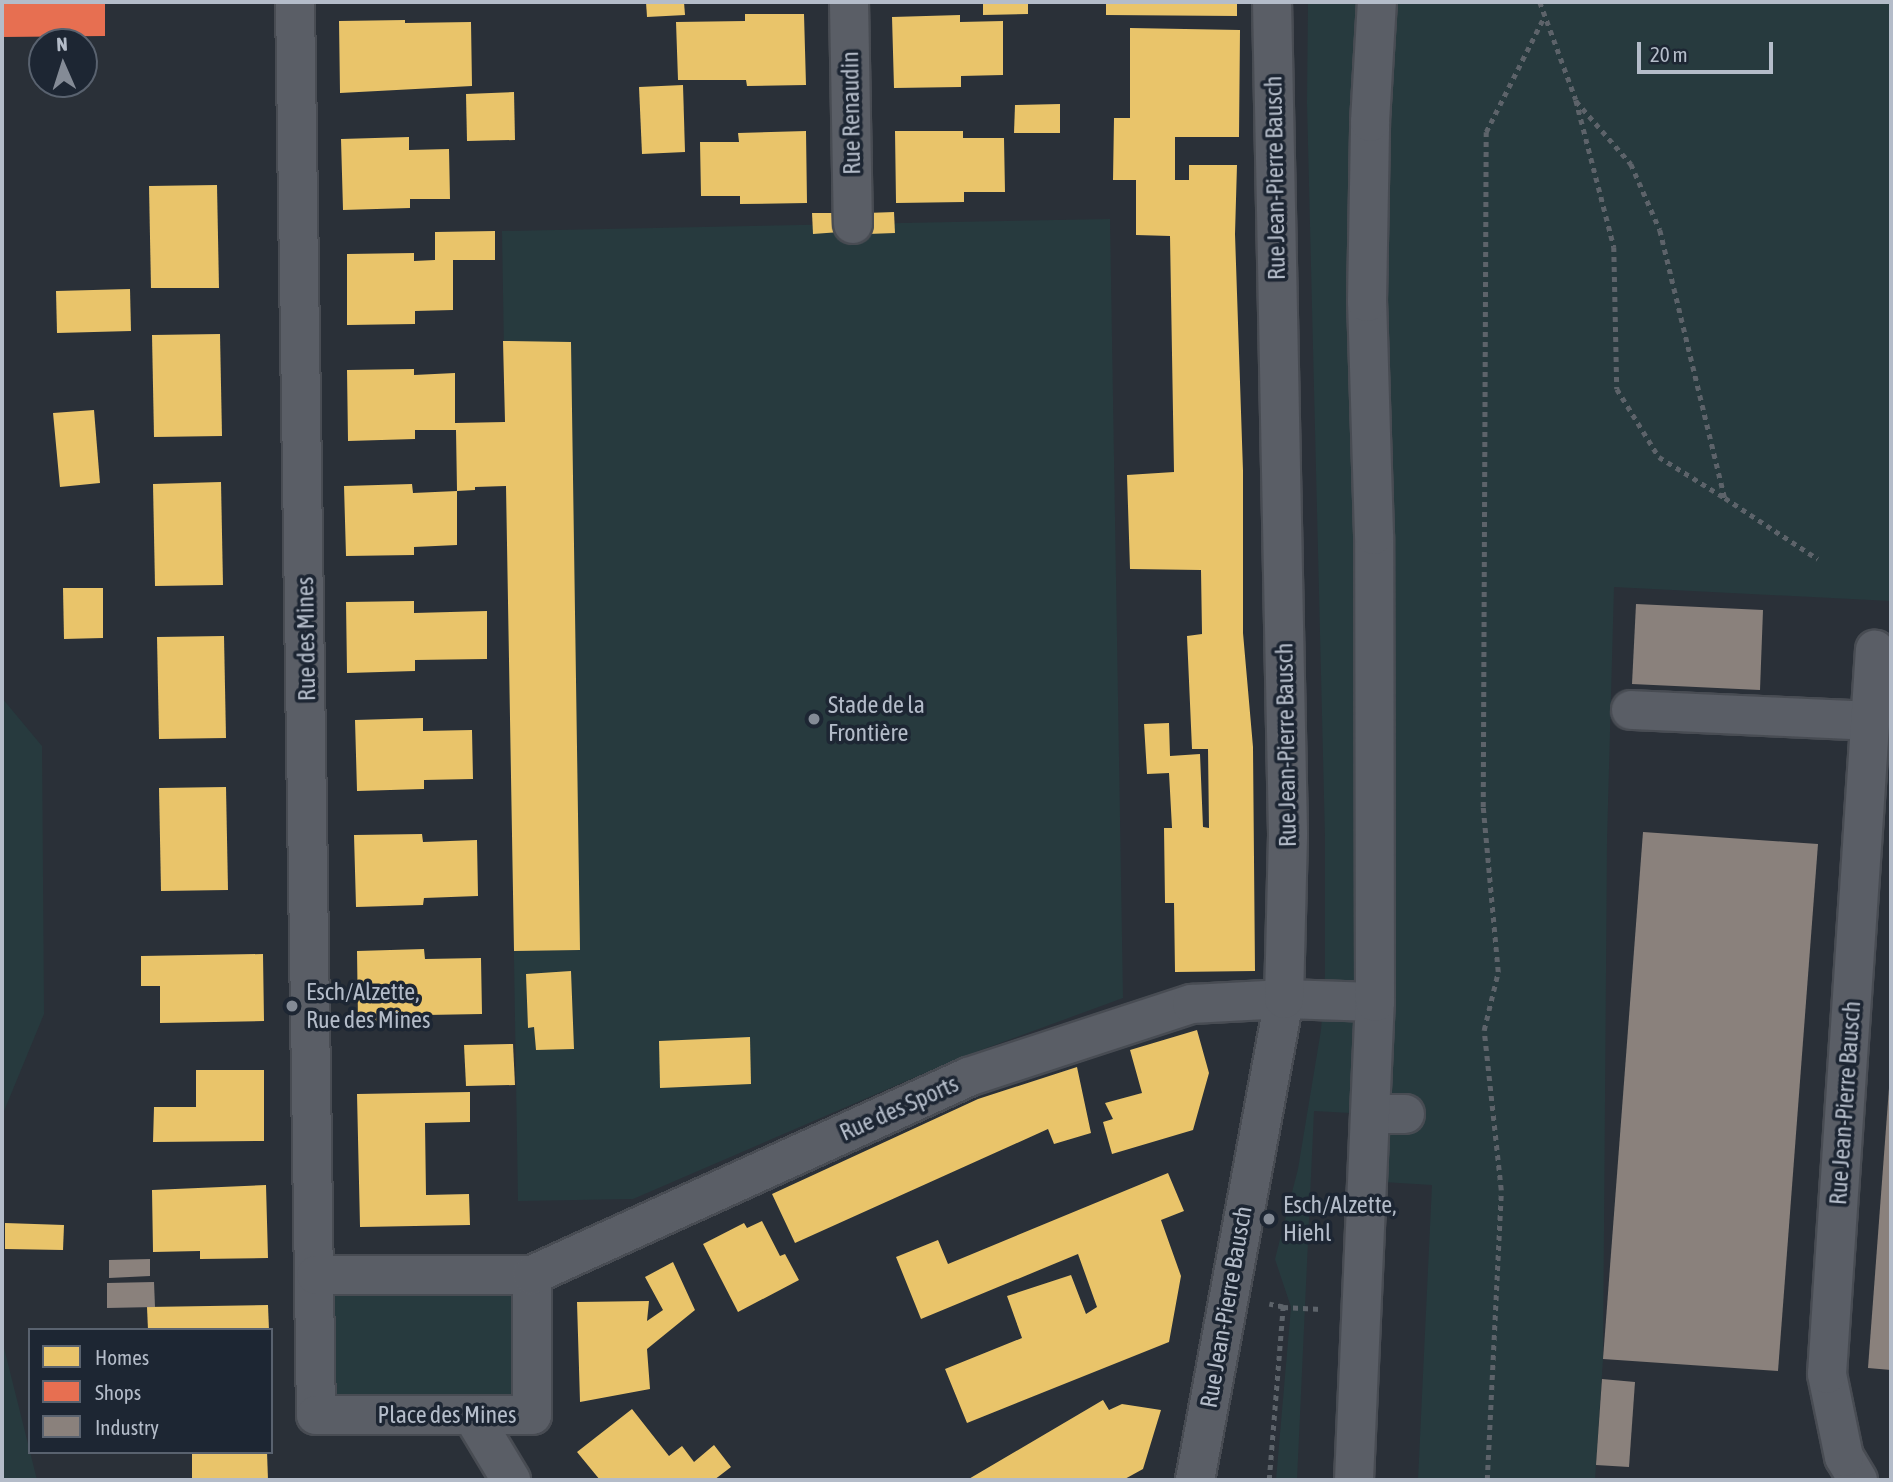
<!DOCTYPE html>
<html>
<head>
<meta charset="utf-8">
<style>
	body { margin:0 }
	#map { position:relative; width:1893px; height:1482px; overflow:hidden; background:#2a3038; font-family:"Asap Condensed",sans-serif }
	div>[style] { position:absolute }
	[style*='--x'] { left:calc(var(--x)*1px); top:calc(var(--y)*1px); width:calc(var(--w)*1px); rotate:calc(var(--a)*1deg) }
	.green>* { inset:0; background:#273a3e }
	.homes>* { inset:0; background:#e9c46a }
	.shops>* { inset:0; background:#e76f51 }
	.industry>* { inset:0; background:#8a817c }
	.path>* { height:4.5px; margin-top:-2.25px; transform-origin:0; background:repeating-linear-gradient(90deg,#5d636a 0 5px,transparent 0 10px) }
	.roads { filter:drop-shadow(2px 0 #484c53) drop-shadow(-2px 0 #484c53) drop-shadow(0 2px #484c53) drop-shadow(0 -2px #484c53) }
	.minor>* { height:38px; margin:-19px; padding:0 19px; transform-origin:19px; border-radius:19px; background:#5a5e66 }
	.dots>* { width:19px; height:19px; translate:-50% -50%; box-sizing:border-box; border:4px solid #1d2633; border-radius:50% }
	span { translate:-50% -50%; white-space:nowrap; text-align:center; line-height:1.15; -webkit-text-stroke:7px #1d2633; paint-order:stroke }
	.street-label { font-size:24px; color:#b4bcc9 }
	.poi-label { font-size:24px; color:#b4bcc9 }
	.left { translate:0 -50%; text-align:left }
	.frame { position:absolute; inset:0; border:4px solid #b4bcc9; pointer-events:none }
	.legend { position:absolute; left:28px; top:1328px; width:245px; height:126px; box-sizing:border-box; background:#1d2633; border:2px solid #59626f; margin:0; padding:9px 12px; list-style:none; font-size:21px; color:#b4bcc9 }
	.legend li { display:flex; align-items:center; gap:14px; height:35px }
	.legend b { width:35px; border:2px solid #59626f }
	.north { position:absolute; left:28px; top:28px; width:70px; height:70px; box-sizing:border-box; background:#1d2633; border:2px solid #59626f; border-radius:50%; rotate:357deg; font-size:19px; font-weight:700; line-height:28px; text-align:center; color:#b4bcc9 }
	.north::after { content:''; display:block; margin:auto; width:24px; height:32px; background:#848b96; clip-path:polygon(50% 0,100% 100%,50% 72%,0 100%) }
	.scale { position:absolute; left:1637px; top:42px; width:136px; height:32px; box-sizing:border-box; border:4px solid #b4bcc9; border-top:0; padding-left:9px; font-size:21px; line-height:24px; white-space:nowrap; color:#b4bcc9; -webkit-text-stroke:5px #1d2633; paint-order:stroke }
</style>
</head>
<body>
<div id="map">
	<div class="green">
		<div style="clip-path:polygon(1308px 2px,1891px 2px,1891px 601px,1614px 587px,1607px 840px,1603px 1359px,1595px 1480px,1418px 1480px,1432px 1185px,1367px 1181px,1369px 1114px,1314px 1111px,1297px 1480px,1276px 1480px,1291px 1307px,1275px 1259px,1298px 1169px,1321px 1030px,1325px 975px,1325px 837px,1307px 103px)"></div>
		<div style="clip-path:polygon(1110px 219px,1123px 998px,962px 1057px,633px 1199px,518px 1201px,502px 231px)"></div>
		<div style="clip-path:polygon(2px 698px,42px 746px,44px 1014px,2px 1116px)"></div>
		<div style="clip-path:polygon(334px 1293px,514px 1293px,514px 1397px,334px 1396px)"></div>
		<div style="clip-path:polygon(2px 1325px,3px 1344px,37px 1480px,2px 1480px)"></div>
	</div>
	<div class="homes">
		<div style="clip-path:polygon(646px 2px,684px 2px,685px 15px,647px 17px)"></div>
		<div style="clip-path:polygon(983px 2px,1028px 2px,1028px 14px,983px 15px)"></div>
		<div style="clip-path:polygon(1106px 2px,1237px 2px,1237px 16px,1106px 15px)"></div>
		<div style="clip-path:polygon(745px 14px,804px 14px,806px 85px,747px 86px,746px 80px,678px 80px,676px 22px,745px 21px)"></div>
		<div style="clip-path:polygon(960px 15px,960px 22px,1003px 21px,1003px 75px,961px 76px,961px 87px,894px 88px,892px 17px)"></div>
		<div style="clip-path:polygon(405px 20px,405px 23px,471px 22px,472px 86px,340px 93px,339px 21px)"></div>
		<div style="clip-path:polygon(1130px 28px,1240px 30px,1239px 137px,1175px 137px,1175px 180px,1189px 180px,1189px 165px,1237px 165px,1235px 234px,1243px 471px,1243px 633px,1253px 747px,1255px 971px,1175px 972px,1174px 903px,1165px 903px,1164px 828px,1172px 828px,1169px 773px,1147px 774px,1144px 724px,1169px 723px,1170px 756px,1200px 754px,1203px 827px,1209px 828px,1208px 749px,1192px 749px,1187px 636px,1202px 634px,1201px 570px,1130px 569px,1127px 475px,1174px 472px,1170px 236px,1136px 235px,1136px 180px,1113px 180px,1114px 118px,1130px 118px)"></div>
		<div style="clip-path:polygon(683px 85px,685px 152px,642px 154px,639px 87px)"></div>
		<div style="clip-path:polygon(514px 92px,515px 140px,467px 141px,466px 94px)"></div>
		<div style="clip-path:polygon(1060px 104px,1060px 133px,1014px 133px,1015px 105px)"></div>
		<div style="clip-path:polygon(806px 131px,807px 203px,740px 204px,740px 196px,701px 196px,700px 142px,739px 142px,738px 133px)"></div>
		<div style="clip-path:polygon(895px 131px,963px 131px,963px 138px,1004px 138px,1005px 192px,964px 192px,964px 202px,896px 203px)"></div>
		<div style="clip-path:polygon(409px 137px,409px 150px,449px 149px,450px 199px,410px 199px,410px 208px,343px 210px,341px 139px)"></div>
		<div style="clip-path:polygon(217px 185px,219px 288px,151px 288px,149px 186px)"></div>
		<div style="clip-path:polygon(894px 212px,895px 233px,868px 234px,867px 213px)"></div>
		<div style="clip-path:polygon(812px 213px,839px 213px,840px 232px,813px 234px)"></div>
		<div style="clip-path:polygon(495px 231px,495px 260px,453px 260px,453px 310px,415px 311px,415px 324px,347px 325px,347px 254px,414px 253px,414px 261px,435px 260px,435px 232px)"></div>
		<div style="clip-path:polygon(130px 289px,131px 331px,57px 333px,56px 291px)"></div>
		<div style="clip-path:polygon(220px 334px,222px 436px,154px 437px,152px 335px)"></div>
		<div style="clip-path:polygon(503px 341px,571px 342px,580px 950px,514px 951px,506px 486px,475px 487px,475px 490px,457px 491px,456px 430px,415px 430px,415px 439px,348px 441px,347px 370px,414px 369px,414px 375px,455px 373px,455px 423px,505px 422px)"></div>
		<div style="clip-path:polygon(94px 410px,100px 483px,60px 487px,53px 413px)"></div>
		<div style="clip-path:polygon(221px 482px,223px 585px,155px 586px,153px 484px)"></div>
		<div style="clip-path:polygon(412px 484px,413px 493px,457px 491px,457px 545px,414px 547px,414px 555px,346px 556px,344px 486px)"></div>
		<div style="clip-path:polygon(63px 588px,103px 588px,103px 638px,64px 639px)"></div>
		<div style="clip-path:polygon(414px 601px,414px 613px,487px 611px,487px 659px,415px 660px,415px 671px,347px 673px,346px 602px)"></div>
		<div style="clip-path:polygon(224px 636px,226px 738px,159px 739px,157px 637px)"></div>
		<div style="clip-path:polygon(423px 718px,423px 731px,472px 730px,473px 779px,424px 780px,424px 789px,357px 791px,355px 720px)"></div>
		<div style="clip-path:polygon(226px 787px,228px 890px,161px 891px,159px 788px)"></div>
		<div style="clip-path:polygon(422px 834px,423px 842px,477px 840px,478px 896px,424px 898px,423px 905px,356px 907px,354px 835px)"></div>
		<div style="clip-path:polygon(424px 949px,425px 959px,481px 958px,482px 1014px,426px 1015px,426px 1020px,358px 1022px,357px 951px)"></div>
		<div style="clip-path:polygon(263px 954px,264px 1021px,160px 1023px,160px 986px,141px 986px,141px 956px)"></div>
		<div style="clip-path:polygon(571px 971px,574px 1049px,536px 1050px,534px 1027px,528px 1028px,526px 974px)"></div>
		<div style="clip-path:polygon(1197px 1030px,1209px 1073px,1193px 1130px,1112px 1154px,1103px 1122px,1113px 1119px,1105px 1103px,1142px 1093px,1130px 1050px)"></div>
		<div style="clip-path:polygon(750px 1037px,751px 1084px,660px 1088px,659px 1041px)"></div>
		<div style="clip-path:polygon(513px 1044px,515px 1085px,466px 1086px,464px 1045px)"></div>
		<div style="clip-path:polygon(1077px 1067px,1091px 1133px,1054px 1144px,1048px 1129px,795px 1243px,772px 1194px,978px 1099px)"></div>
		<div style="clip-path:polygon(196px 1070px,264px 1070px,264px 1141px,153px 1142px,154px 1107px,196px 1107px)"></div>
		<div style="clip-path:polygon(470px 1092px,470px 1122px,425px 1123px,426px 1195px,469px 1194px,470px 1225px,360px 1227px,357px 1094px)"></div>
		<div style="clip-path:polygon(1168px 1173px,1184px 1211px,1161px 1220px,1181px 1276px,1169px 1342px,967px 1423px,945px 1369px,1022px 1338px,1007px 1296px,1071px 1275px,1086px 1314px,1097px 1307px,1078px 1254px,921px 1319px,896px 1257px,938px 1240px,948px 1264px)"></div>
		<div style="clip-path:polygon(266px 1185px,268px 1258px,200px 1259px,200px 1251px,153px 1252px,152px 1190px)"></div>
		<div style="clip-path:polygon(762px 1221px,780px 1256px,785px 1254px,799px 1280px,738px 1312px,703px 1244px,744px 1223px,747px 1228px)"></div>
		<div style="clip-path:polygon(5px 1223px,64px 1225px,63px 1250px,5px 1249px)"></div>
		<div style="clip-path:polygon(673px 1262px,695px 1310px,647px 1349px,650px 1389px,580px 1402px,577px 1302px,649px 1301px,647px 1321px,663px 1310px,645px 1277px)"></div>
		<div style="clip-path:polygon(268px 1305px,269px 1330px,148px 1330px,147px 1307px)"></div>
		<div style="clip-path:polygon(1103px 1400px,1109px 1410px,1122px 1404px,1161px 1410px,1143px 1469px,1123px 1480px,967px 1480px)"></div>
		<div style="clip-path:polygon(632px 1409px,669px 1456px,682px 1446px,694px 1462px,714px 1445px,731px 1467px,714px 1480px,600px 1480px,577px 1452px)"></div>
		<div style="clip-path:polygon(192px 1452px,267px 1452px,268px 1480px,192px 1480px)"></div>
	</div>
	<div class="shops">
		<div style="clip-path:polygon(2px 2px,105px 2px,105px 36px,2px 37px)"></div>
	</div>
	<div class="industry">
		<div style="clip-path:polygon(1636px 604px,1763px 610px,1760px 690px,1632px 684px)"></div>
		<div style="clip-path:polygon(1643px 832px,1818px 844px,1778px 1371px,1603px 1359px)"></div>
		<div style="clip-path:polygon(1889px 1088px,1891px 1088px,1891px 1370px,1868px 1368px)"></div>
		<div style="clip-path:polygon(150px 1259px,150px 1276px,109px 1278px,109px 1260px)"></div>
		<div style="clip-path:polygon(154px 1282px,155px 1307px,107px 1308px,107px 1283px)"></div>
		<div style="clip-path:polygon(1602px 1379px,1635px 1382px,1629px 1467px,1596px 1465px)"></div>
	</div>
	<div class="path">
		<div style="--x:1540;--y:2;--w:104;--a:69.8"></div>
		<div style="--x:1576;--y:100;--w:152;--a:75.5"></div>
		<div style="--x:1614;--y:247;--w:142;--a:88.8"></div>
		<div style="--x:1617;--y:389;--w:80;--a:58.3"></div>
		<div style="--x:1659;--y:457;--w:78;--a:31.8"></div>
		<div style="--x:1576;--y:101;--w:84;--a:48.9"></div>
		<div style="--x:1631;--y:164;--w:72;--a:66.3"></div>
		<div style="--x:1660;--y:230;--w:276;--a:76.4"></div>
		<div style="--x:1725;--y:498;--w:111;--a:33.3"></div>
		<div style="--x:1283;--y:1307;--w:38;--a:3"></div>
		<div style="--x:1269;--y:1480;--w:174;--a:-85.4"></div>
		<div style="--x:1283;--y:1307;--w:14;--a:-168"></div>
		<div style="--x:1487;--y:1480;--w:290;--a:-87.2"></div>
		<div style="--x:1501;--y:1190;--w:161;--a:-96.1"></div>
		<div style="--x:1484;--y:1030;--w:60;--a:-76.4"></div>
		<div style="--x:1498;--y:972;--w:166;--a:-95.2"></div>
		<div style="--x:1483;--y:807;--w:675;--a:-89.75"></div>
		<div style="--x:1486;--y:132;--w:129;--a:-63.2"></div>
	</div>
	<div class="roads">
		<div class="minor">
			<div style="--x:295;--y:2;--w:1413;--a:89.15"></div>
			<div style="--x:316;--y:1415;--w:216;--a:0"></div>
			<div style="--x:532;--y:1415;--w:140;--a:-90"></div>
			<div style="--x:849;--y:2;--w:222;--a:89"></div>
			<div style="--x:1631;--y:710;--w:240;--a:2.6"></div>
			<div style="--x:1370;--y:1114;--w:35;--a:0"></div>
			<div style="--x:316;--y:1275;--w:216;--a:0"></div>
			<div style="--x:532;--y:1275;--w:479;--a:-24.4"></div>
			<div style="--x:968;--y:1077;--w:236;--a:-18.1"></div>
			<div style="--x:1192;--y:1004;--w:92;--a:-3.1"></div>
			<div style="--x:1284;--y:999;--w:91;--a:1.9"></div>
			<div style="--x:472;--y:1415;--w:76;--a:59"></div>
			<div style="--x:1195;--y:1480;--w:489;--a:-79.5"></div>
			<div style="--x:1284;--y:999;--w:165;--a:-88.6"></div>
			<div style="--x:1288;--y:834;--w:832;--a:-91.1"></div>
			<div style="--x:1354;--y:1480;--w:478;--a:-87.5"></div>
			<div style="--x:1375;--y:1002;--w:467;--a:-90.1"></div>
			<div style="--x:1374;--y:535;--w:233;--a:-91.7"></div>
			<div style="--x:1367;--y:302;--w:180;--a:-89"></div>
			<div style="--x:1370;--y:122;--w:120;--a:-86.7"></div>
			<div style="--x:1858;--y:1480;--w:27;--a:-121"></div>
			<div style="--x:1844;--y:1457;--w:85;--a:-101.6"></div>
			<div style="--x:1827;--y:1374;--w:726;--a:-86.21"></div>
		</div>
	</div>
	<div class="dots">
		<div style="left:814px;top:719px;background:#848b96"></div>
		<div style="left:292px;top:1006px;background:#848b96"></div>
		<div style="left:1269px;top:1219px;background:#848b96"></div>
	</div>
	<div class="street-label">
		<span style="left:851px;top:113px;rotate:-91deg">Rue Renaudin</span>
		<span style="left:1275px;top:178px;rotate:-91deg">Rue Jean-Pierre Bausch</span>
		<span style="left:306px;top:639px;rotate:-91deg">Rue des Mines</span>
		<span style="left:1286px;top:745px;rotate:-91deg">Rue Jean-Pierre Bausch</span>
		<span style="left:1845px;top:1103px;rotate:-86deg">Rue Jean-Pierre Bausch</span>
		<span style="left:899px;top:1108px;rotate:-24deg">Rue des Sports</span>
		<span style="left:1226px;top:1307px;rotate:-80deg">Rue Jean-Pierre Bausch</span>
		<span style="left:447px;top:1415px">Place des Mines</span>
	</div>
	<div class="poi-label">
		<span class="left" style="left:828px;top:719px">Stade de la<br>Frontière</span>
		<span class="left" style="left:306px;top:1006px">Esch/Alzette,<br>Rue des Mines</span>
		<span class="left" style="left:1283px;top:1219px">Esch/Alzette,<br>Hiehl</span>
	</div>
	<div class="frame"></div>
	<ul class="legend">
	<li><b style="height:19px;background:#e9c46a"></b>Homes</li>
	<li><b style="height:19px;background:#e76f51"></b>Shops</li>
	<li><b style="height:19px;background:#8a817c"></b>Industry</li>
	</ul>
	<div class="north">N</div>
	<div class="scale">20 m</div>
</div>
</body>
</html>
